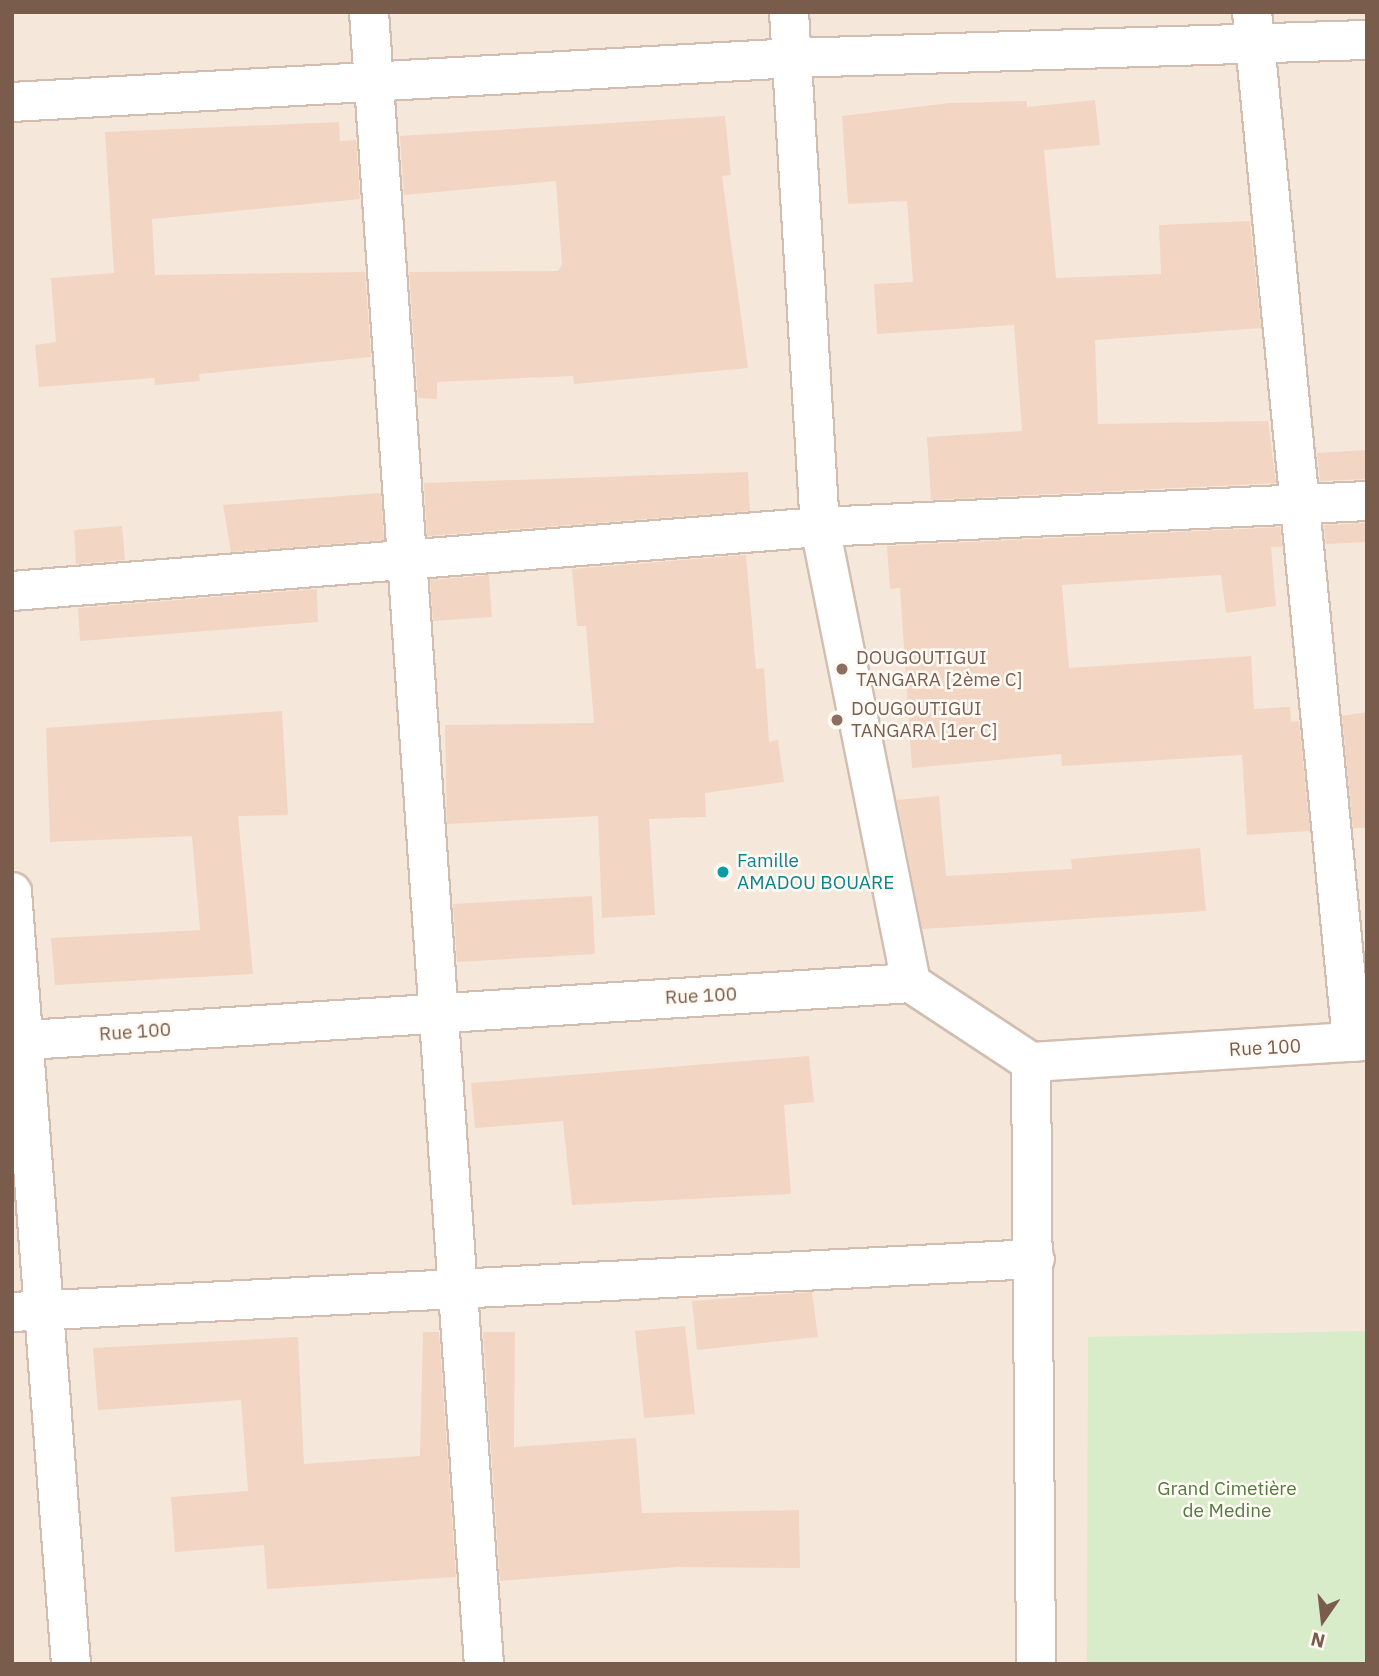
<!DOCTYPE html>
<html>
<head>
<meta charset="utf-8">
<style>
	body { margin:0 }
	#map { position:relative; width:1379px; height:1676px; overflow:hidden; background:#fdf6ec; font-family:"IBM Plex Sans",sans-serif }
	div>[style] { position:absolute }
	[style*='--x'] { left:calc(var(--x)*1px); top:calc(var(--y)*1px); width:calc(var(--w)*1px); rotate:calc(var(--a)*1deg) }
	.residential>* { inset:0; background:#f5e8da }
	.green>* { inset:0; background:#d8ecc9 }
	.building>* { inset:0; background:#f3d5c3 }
	.roads { filter:drop-shadow(2px 0 #d1beb0) drop-shadow(-2px 0 #d1beb0) drop-shadow(0 2px #d1beb0) drop-shadow(0 -2px #d1beb0) }
	.minor>* { height:38px; margin:-19px; padding:0 19px; transform-origin:19px; border-radius:19px; background:#fff }
	.dots>* { width:19px; height:19px; translate:-50% -50%; box-sizing:border-box; border:4px solid #fffaf3; border-radius:50% }
	span { translate:-50% -50%; white-space:nowrap; text-align:center; line-height:1.15; -webkit-text-stroke:5px #fffaf3; paint-order:stroke }
	.education-label { font-size:19px; color:#785e54 }
	.left { translate:0 -50%; text-align:left }
	.culture-label { font-size:19px; color:#0d838f }
	.street-label { font-size:19px; color:#7a5c4d }
	.park-label { font-size:19px; color:#537a41 }
	.frame { position:absolute; inset:0; border:14px solid #7a5c4d; pointer-events:none }
	.north { position:absolute; left:1288px; top:1585px; width:70px; height:70px; -webkit-text-stroke:5px #fffaf3; paint-order:stroke; rotate:194deg; font-size:19px; font-weight:700; line-height:28px; text-align:center; color:#7a5c4d }
	.north::after { content:''; display:block; margin:auto; width:24px; height:32px; background:#7a5c4d; clip-path:polygon(50% 0,100% 100%,50% 72%,0 100%) }
</style>
</head>
<body>
<div id="map">
	<div class="residential">
		<div style="clip-path:polygon(12px 12px,1367px 12px,1367px 1664px,12px 1664px)"></div>
	</div>
	<div class="green">
		<div style="clip-path:polygon(1367px 1331px,1367px 1664px,1087px 1664px,1088px 1337px)"></div>
	</div>
	<div class="building">
		<div style="clip-path:polygon(1095px 100px,1100px 145px,1044px 150px,1056px 278px,1161px 274px,1159px 225px,1250px 221px,1261px 328px,1095px 340px,1098px 424px,1268px 421px,1276px 483px,931px 500px,927px 437px,1022px 431px,1014px 325px,877px 334px,874px 284px,913px 282px,907px 201px,848px 204px,842px 116px,950px 103px,1027px 101px,1027px 107px)"></div>
		<div style="clip-path:polygon(725px 116px,731px 175px,722px 176px,748px 368px,574px 384px,573px 376px,437px 382px,437px 399px,418px 398px,409px 272px,558px 271px,562px 265px,556px 181px,404px 195px,400px 136px)"></div>
		<div style="clip-path:polygon(339px 122px,340px 141px,356px 140px,360px 199px,152px 219px,155px 275px,365px 272px,371px 357px,199px 374px,200px 381px,155px 385px,154px 378px,39px 387px,35px 345px,56px 342px,51px 278px,114px 273px,105px 132px)"></div>
		<div style="clip-path:polygon(1367px 450px,1367px 479px,1320px 481px,1317px 453px)"></div>
		<div style="clip-path:polygon(748px 472px,750px 511px,427px 536px,424px 483px)"></div>
		<div style="clip-path:polygon(381px 493px,384px 540px,231px 552px,223px 505px)"></div>
		<div style="clip-path:polygon(1367px 523px,1367px 542px,1326px 544px,1324px 525px)"></div>
		<div style="clip-path:polygon(122px 526px,125px 560px,76px 564px,74px 530px)"></div>
		<div style="clip-path:polygon(1280px 527px,1282px 547px,1271px 547px,1276px 606px,1226px 613px,1221px 575px,1062px 585px,1069px 668px,1251px 656px,1254px 709px,1290px 707px,1291px 722px,1299px 721px,1310px 831px,1247px 835px,1242px 755px,1062px 766px,1061px 754px,912px 768px,900px 588px,890px 589px,887px 546px)"></div>
		<div style="clip-path:polygon(746px 555px,756px 669px,764px 668px,769px 742px,778px 740px,784px 782px,705px 793px,706px 817px,649px 819px,655px 915px,602px 918px,598px 816px,447px 824px,445px 725px,594px 723px,586px 626px,577px 626px,572px 569px)"></div>
		<div style="clip-path:polygon(489px 575px,492px 617px,433px 621px,430px 580px)"></div>
		<div style="clip-path:polygon(317px 589px,318px 622px,80px 641px,78px 608px)"></div>
		<div style="clip-path:polygon(282px 711px,288px 815px,238px 816px,253px 974px,55px 985px,51px 938px,200px 930px,192px 836px,50px 842px,46px 728px)"></div>
		<div style="clip-path:polygon(1367px 712px,1367px 828px,1353px 828px,1342px 716px)"></div>
		<div style="clip-path:polygon(939px 796px,946px 876px,1072px 869px,1071px 859px,1200px 848px,1206px 911px,922px 929px,897px 800px)"></div>
		<div style="clip-path:polygon(592px 896px,595px 954px,457px 962px,453px 904px)"></div>
		<div style="clip-path:polygon(809px 1056px,814px 1102px,784px 1105px,791px 1194px,572px 1205px,563px 1121px,475px 1128px,471px 1083px)"></div>
		<div style="clip-path:polygon(812px 1292px,818px 1337px,697px 1350px,692px 1301px)"></div>
		<div style="clip-path:polygon(685px 1326px,695px 1414px,644px 1418px,635px 1331px)"></div>
		<div style="clip-path:polygon(423px 1332px,439px 1332px,456px 1577px,267px 1589px,264px 1545px,175px 1552px,171px 1497px,248px 1491px,241px 1400px,98px 1410px,93px 1348px,298px 1337px,304px 1464px,420px 1456px)"></div>
		<div style="clip-path:polygon(483px 1332px,515px 1332px,514px 1447px,636px 1438px,642px 1513px,799px 1510px,800px 1568px,678px 1567px,500px 1581px)"></div>
	</div>
	<div class="roads">
		<div class="minor">
			<div style="--x:369;--y:12;--w:1656;--a:86.02"></div>
			<div style="--x:789;--y:12;--w:516;--a:86.56"></div>
			<div style="--x:820;--y:527;--w:465;--a:78.7"></div>
			<div style="--x:1252;--y:12;--w:1035;--a:84.45"></div>
			<div style="--x:12;--y:102;--w:782;--a:-3.22"></div>
			<div style="--x:793;--y:58;--w:574;--a:-1.8"></div>
			<div style="--x:12;--y:591;--w:811;--a:-4.53"></div>
			<div style="--x:820;--y:527;--w:548;--a:-2.72"></div>
			<div style="--x:12;--y:892;--w:774;--a:85.63"></div>
			<div style="--x:12;--y:1041;--w:901;--a:-3.69"></div>
			<div style="--x:911;--y:983;--w:144;--a:33.4"></div>
			<div style="--x:1031;--y:1062;--w:337;--a:-3.6"></div>
			<div style="--x:1031;--y:1062;--w:602;--a:89.52"></div>
			<div style="--x:12;--y:1312;--w:1024;--a:-2.97"></div>
		</div>
	</div>
	<div class="dots">
		<div style="left:842px;top:669px;background:#8d6e63"></div>
		<div style="left:837px;top:720px;background:#8d6e63"></div>
		<div style="left:723px;top:872px;background:#0f9aa8"></div>
	</div>
	<div class="education-label">
		<span class="left" style="left:856px;top:669px">DOUGOUTIGUI<br>TANGARA [2ème C]</span>
		<span class="left" style="left:851px;top:720px">DOUGOUTIGUI<br>TANGARA [1er C]</span>
	</div>
	<div class="culture-label">
		<span class="left" style="left:737px;top:872px">Famille<br>AMADOU BOUARE</span>
	</div>
	<div class="street-label">
		<span style="left:701px;top:996px;rotate:-3deg">Rue 100</span>
		<span style="left:135px;top:1032px;rotate:-4deg">Rue 100</span>
		<span style="left:1265px;top:1048px;rotate:-3deg">Rue 100</span>
	</div>
	<div class="park-label">
		<span style="left:1227px;top:1500px">Grand Cimetière<br>de Medine</span>
	</div>
	<div class="frame"></div>
	<div class="north">N</div>
</div>
</body>
</html>
